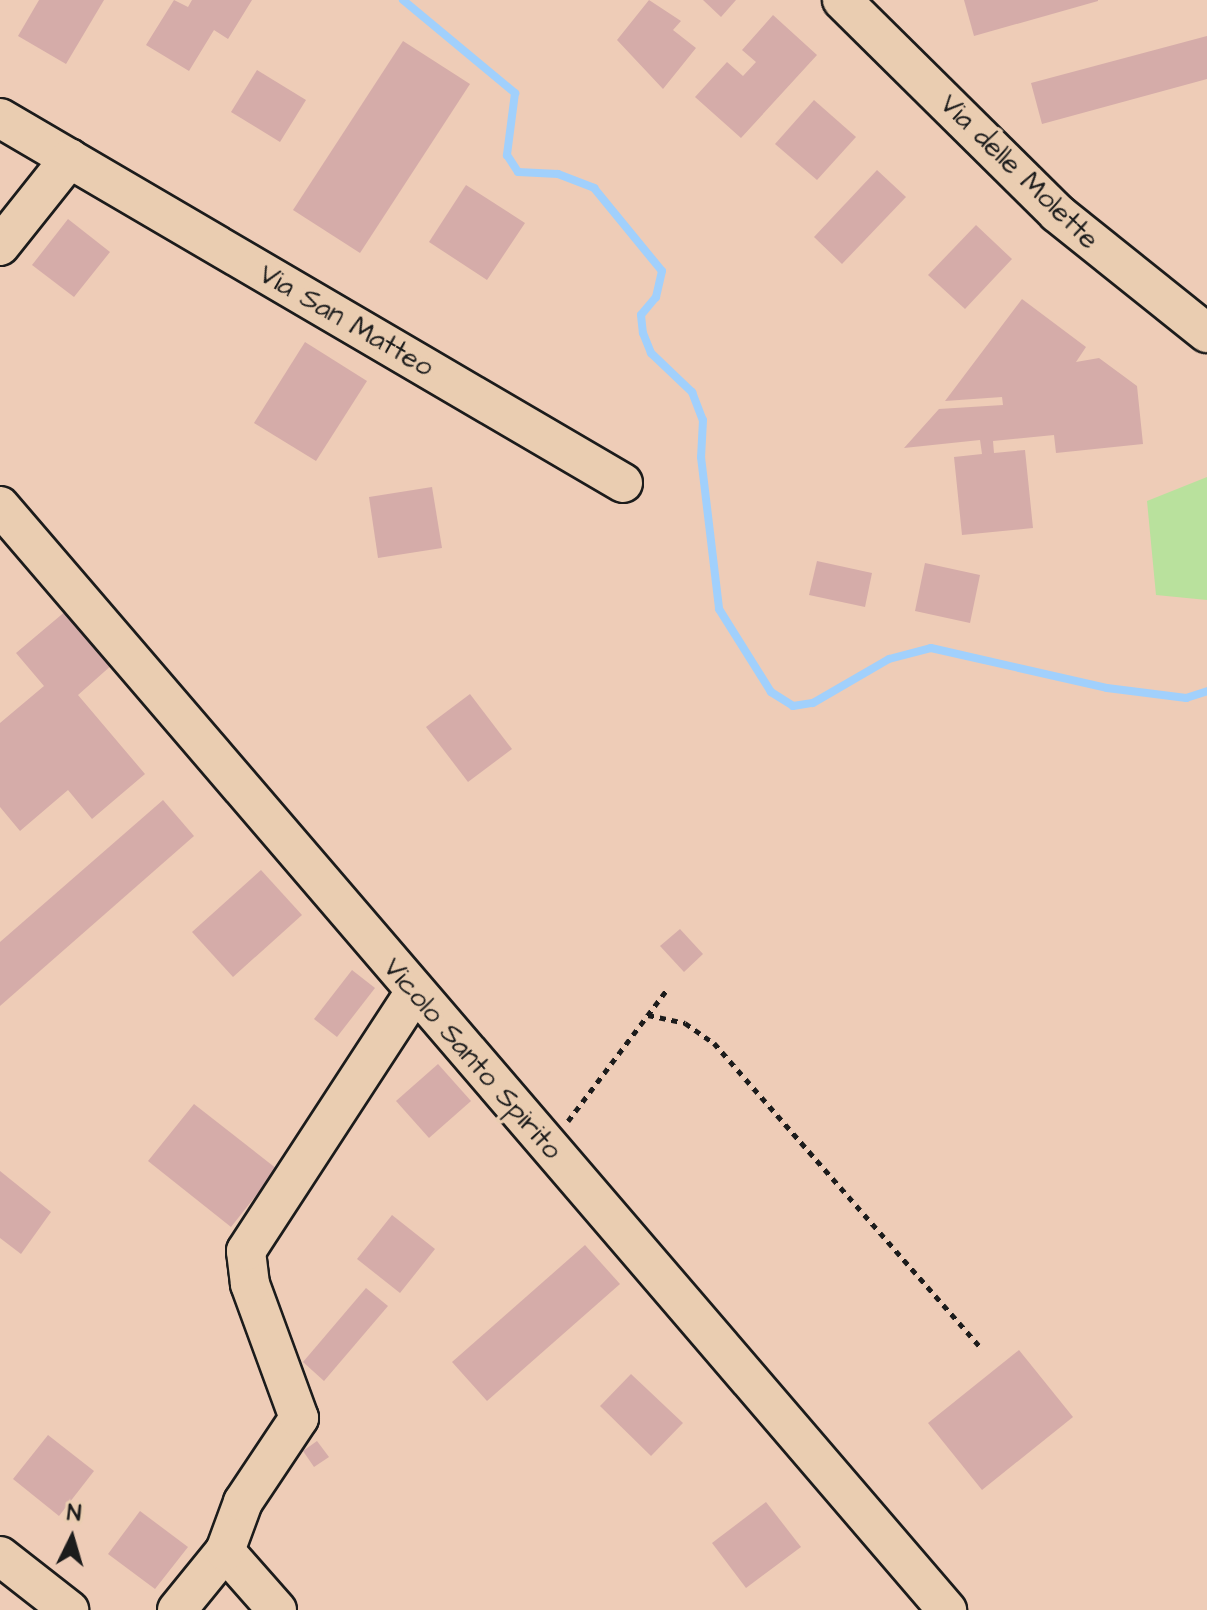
<!DOCTYPE html>
<html>
<head>
<meta charset="utf-8">
<style>
	body { margin:0 }
	#map { position:relative; width:1207px; height:1610px; overflow:hidden; background:#eeccb7; font-family:"Architects Daughter",sans-serif }
	div>[style] { position:absolute }
	[style*='--x'] { left:calc(var(--x)*1px); top:calc(var(--y)*1px); width:calc(var(--w)*1px); rotate:calc(var(--a)*1deg) }
	.green>* { inset:0; background:#b9e19d }
	.stream>* { height:8px; margin:-4px; padding:0 4px; transform-origin:4px; border-radius:4px; background:#a1d0fc }
	.building>* { inset:0; background:#d5aca9 }
	.path>* { height:5px; margin-top:-2.5px; transform-origin:0; background:repeating-linear-gradient(90deg,#1c1c1c 0 6px,transparent 0 12px) }
	.roads { filter:drop-shadow(2px 0 #1c1c1c) drop-shadow(-2px 0 #1c1c1c) drop-shadow(0 2px #1c1c1c) drop-shadow(0 -2px #1c1c1c) }
	.minor>* { height:38px; margin:-19px; padding:0 19px; transform-origin:19px; border-radius:19px; background:#eacdb1 }
	span { translate:-50% -50%; white-space:nowrap; text-align:center; line-height:1.15; -webkit-text-stroke:7px #eacdb1; paint-order:stroke }
	.street-label { font-size:28px; color:#1c1c1c }
	.north { position:absolute; left:32px; top:1498px; width:80px; height:80px; -webkit-text-stroke:6px #eacdb1; paint-order:stroke; rotate:5deg; font-size:22px; font-weight:700; line-height:32px; text-align:center; color:#1c1c1c }
	.north::after { content:''; display:block; margin:auto; width:28px; height:36px; background:#1c1c1c; clip-path:polygon(50% 0,100% 100%,50% 72%,0 100%) }
</style>
</head>
<body>
<div id="map">
	<div class="green">
		<div style="clip-path:polygon(1207px 477px,1207px 600px,1156px 595px,1147px 501px)"></div>
	</div>
	<div class="stream">
		<div style="--x:403;--y:0;--w:146;--a:39.7"></div>
		<div style="--x:515;--y:93;--w:63;--a:97.4"></div>
		<div style="--x:507;--y:155;--w:20;--a:57"></div>
		<div style="--x:518;--y:172;--w:40;--a:2.9"></div>
		<div style="--x:558;--y:174;--w:39;--a:21"></div>
		<div style="--x:594;--y:188;--w:107;--a:50.7"></div>
		<div style="--x:662;--y:271;--w:27;--a:103"></div>
		<div style="--x:656;--y:297;--w:23;--a:130"></div>
		<div style="--x:641;--y:315;--w:18;--a:84"></div>
		<div style="--x:643;--y:333;--w:22;--a:68"></div>
		<div style="--x:651;--y:353;--w:57;--a:43.6"></div>
		<div style="--x:692;--y:392;--w:30;--a:69"></div>
		<div style="--x:703;--y:420;--w:37;--a:93"></div>
		<div style="--x:701;--y:457;--w:153;--a:83.2"></div>
		<div style="--x:719;--y:609;--w:98;--a:57.9"></div>
		<div style="--x:771;--y:692;--w:26;--a:32"></div>
		<div style="--x:793;--y:706;--w:20;--a:-9"></div>
		<div style="--x:813;--y:703;--w:88;--a:-30.1"></div>
		<div style="--x:889;--y:659;--w:43;--a:-14.7"></div>
		<div style="--x:931;--y:648;--w:180;--a:12.8"></div>
		<div style="--x:1107;--y:688;--w:80;--a:7.2"></div>
		<div style="--x:1186;--y:698;--w:22;--a:-18"></div>
	</div>
	<div class="building">
		<div style="clip-path:polygon(39px 0,104px 0,66px 64px,18px 36px)"></div>
		<div style="clip-path:polygon(174px 0,188px 7px,192px 0,252px 0,228px 39px,214px 30px,189px 71px,146px 45px)"></div>
		<div style="clip-path:polygon(649px 0,681px 21px,673px 30px,696px 48px,663px 89px,617px 40px)"></div>
		<div style="clip-path:polygon(703px 0,736px 0,721px 17px)"></div>
		<div style="clip-path:polygon(964px 0,1098px 0,1098px 1px,974px 36px)"></div>
		<div style="clip-path:polygon(773px 15px,817px 55px,741px 138px,695px 97px,727px 62px,743px 76px,756px 62px,742px 50px)"></div>
		<div style="clip-path:polygon(1207px 36px,1207px 79px,1042px 124px,1031px 83px)"></div>
		<div style="clip-path:polygon(403px 41px,470px 84px,360px 253px,293px 210px)"></div>
		<div style="clip-path:polygon(257px 70px,306px 100px,280px 142px,231px 112px)"></div>
		<div style="clip-path:polygon(814px 100px,856px 137px,817px 180px,775px 144px)"></div>
		<div style="clip-path:polygon(877px 170px,906px 197px,842px 264px,814px 237px)"></div>
		<div style="clip-path:polygon(466px 185px,525px 223px,487px 280px,429px 242px)"></div>
		<div style="clip-path:polygon(68px 219px,110px 252px,74px 297px,32px 265px)"></div>
		<div style="clip-path:polygon(976px 225px,1012px 259px,965px 309px,928px 275px)"></div>
		<div style="clip-path:polygon(1022px 299px,1086px 347px,1076px 362px,1099px 358px,1137px 386px,1143px 444px,1056px 453px,1054px 435px,993px 441px,994px 453px,1025px 450px,1033px 528px,962px 535px,954px 457px,982px 454px,980px 440px,904px 448px,939px 409px,1003px 405px,1002px 397px,945px 401px)"></div>
		<div style="clip-path:polygon(305px 342px,367px 381px,316px 461px,254px 423px)"></div>
		<div style="clip-path:polygon(432px 487px,442px 548px,378px 558px,369px 497px)"></div>
		<div style="clip-path:polygon(817px 561px,872px 573px,865px 607px,809px 595px)"></div>
		<div style="clip-path:polygon(925px 563px,980px 575px,970px 623px,915px 611px)"></div>
		<div style="clip-path:polygon(67px 610px,113px 664px,78px 695px,145px 774px,92px 819px,68px 790px,20px 831px,0 807px,0 723px,44px 686px,16px 653px)"></div>
		<div style="clip-path:polygon(470px 694px,512px 749px,468px 782px,426px 727px)"></div>
		<div style="clip-path:polygon(163px 800px,194px 836px,0 1006px,0 942px)"></div>
		<div style="clip-path:polygon(261px 870px,302px 915px,233px 977px,192px 932px)"></div>
		<div style="clip-path:polygon(680px 929px,703px 954px,684px 972px,660px 946px)"></div>
		<div style="clip-path:polygon(352px 970px,375px 988px,337px 1037px,314px 1019px)"></div>
		<div style="clip-path:polygon(438px 1064px,471px 1101px,429px 1138px,396px 1101px)"></div>
		<div style="clip-path:polygon(194px 1104px,277px 1169px,231px 1227px,148px 1161px)"></div>
		<div style="clip-path:polygon(0 1171px,51px 1212px,21px 1254px,0 1238px)"></div>
		<div style="clip-path:polygon(392px 1215px,435px 1249px,400px 1293px,357px 1259px)"></div>
		<div style="clip-path:polygon(585px 1245px,620px 1284px,487px 1401px,452px 1362px)"></div>
		<div style="clip-path:polygon(366px 1288px,388px 1306px,324px 1381px,303px 1362px)"></div>
		<div style="clip-path:polygon(1019px 1350px,1073px 1417px,982px 1490px,928px 1423px)"></div>
		<div style="clip-path:polygon(631px 1374px,683px 1423px,651px 1456px,600px 1406px)"></div>
		<div style="clip-path:polygon(48px 1435px,94px 1471px,59px 1516px,13px 1479px)"></div>
		<div style="clip-path:polygon(317px 1441px,329px 1457px,314px 1467px,303px 1451px)"></div>
		<div style="clip-path:polygon(766px 1502px,801px 1547px,746px 1588px,712px 1543px)"></div>
		<div style="clip-path:polygon(140px 1511px,188px 1547px,155px 1589px,108px 1554px)"></div>
	</div>
	<div class="path">
		<div style="--x:648;--y:1015;--w:38;--a:12"></div>
		<div style="--x:685;--y:1023;--w:35;--a:35"></div>
		<div style="--x:714;--y:1043;--w:403;--a:48.8"></div>
		<div style="--x:568;--y:1121;--w:163;--a:-53"></div>
	</div>
	<div class="roads">
		<div class="minor">
			<div style="--x:842;--y:0;--w:303;--a:44.7"></div>
			<div style="--x:1057;--y:213;--w:192;--a:38.7"></div>
			<div style="--x:0;--y:118;--w:722;--a:30.36"></div>
			<div style="--x:0;--y:246;--w:112;--a:-51.5"></div>
			<div style="--x:0;--y:506;--w:1455;--a:49.38"></div>
			<div style="--x:0;--y:1556;--w:88;--a:38"></div>
			<div style="--x:177;--y:1610;--w:76;--a:-50.9"></div>
			<div style="--x:277;--y:1610;--w:79;--a:-131.4"></div>
			<div style="--x:225;--y:1551;--w:52;--a:-69.8"></div>
			<div style="--x:243;--y:1502;--w:101;--a:-56.3"></div>
			<div style="--x:299;--y:1418;--w:143;--a:-110.1"></div>
			<div style="--x:250;--y:1284;--w:33;--a:-97"></div>
			<div style="--x:246;--y:1251;--w:308;--a:-56.9"></div>
		</div>
	</div>
	<div class="street-label">
		<span style="left:1019px;top:172px;rotate:44deg">Via delle Molette</span>
		<span style="left:346px;top:321px;rotate:30deg">Via San Matteo</span>
		<span style="left:472px;top:1059px;rotate:49deg">Vicolo Santo Spirito</span>
	</div>
	<div class="north">N</div>
</div>
</body>
</html>
